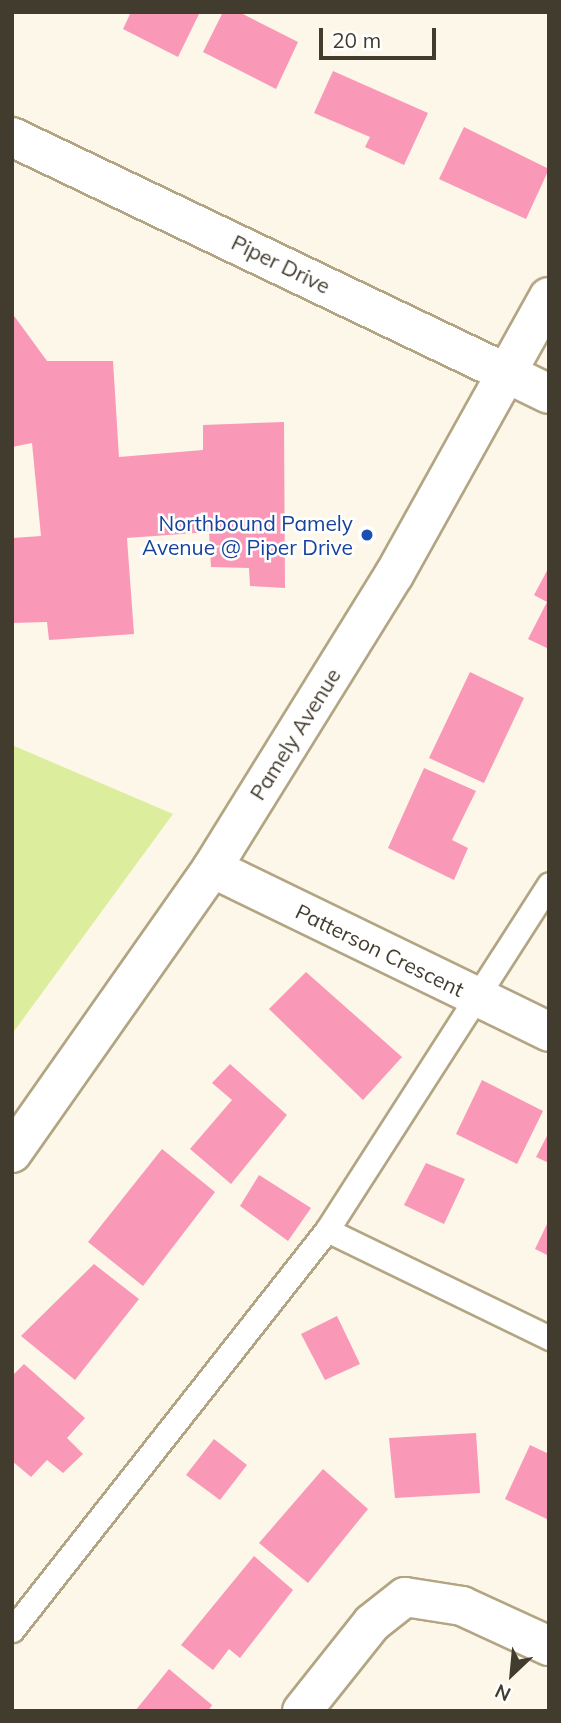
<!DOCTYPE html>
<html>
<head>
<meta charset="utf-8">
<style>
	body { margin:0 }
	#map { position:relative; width:561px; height:1723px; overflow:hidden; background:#fdf7e9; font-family:Mulish,sans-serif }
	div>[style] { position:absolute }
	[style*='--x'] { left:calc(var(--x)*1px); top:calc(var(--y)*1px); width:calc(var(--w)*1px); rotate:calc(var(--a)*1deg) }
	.green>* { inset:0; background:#dcee9e }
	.building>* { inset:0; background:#f999b7 }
	.roads { filter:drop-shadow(2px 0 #b3a583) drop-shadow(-2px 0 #b3a583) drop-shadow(0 2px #b3a583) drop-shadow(0 -2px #b3a583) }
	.lane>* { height:23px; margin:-11.5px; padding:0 11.5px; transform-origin:11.5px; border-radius:11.5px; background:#fff }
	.street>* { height:38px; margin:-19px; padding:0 19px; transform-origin:19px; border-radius:19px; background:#fff }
	.secondary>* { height:38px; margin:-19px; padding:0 19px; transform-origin:19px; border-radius:19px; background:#fff }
	.dots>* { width:19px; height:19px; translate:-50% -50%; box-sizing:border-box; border:4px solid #fff; border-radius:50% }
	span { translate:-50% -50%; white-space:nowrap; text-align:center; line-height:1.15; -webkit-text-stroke:5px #fff; paint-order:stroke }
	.street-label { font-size:21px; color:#423c2e }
	.transit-label { font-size:21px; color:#164399 }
	.right { translate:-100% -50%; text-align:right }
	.frame { position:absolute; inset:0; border:14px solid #423c2e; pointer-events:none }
	.north { position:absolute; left:477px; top:1639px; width:70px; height:70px; -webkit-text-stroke:5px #fff; paint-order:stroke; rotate:206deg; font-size:19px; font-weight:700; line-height:28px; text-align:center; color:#423c2e }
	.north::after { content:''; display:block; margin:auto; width:24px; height:32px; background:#423c2e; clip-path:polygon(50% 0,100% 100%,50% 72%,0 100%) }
	.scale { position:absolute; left:319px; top:28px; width:117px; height:32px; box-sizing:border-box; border:4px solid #423c2e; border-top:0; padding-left:9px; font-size:21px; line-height:24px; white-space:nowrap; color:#423c2e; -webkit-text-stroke:5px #fff; paint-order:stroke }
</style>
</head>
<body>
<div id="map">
	<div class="green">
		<div style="clip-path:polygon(12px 745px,173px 814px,12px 1034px)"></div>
	</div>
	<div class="building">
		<div style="clip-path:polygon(131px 12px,200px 12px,178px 57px,123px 29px)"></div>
		<div style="clip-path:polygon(223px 12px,239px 12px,298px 42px,276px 89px,203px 52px)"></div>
		<div style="clip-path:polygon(333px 71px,428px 113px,404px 165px,365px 147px,370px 137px,314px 113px)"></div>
		<div style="clip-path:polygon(464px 127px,549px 169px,526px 219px,439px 179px)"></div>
		<div style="clip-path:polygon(12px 313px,47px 361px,113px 361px,119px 457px,203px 450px,203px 425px,284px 422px,285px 588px,250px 586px,249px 568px,211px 567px,209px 532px,127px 538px,134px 634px,49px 640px,47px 622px,12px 623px,12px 538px,41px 536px,32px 443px,12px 447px)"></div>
		<div style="clip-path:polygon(549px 567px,549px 649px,528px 639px,547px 602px,534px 595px)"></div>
		<div style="clip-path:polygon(470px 672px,524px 698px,484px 783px,429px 758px)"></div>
		<div style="clip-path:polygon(424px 768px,476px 791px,452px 840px,468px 848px,454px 880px,388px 848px)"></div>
		<div style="clip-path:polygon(306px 972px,402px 1057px,363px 1100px,269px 1009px)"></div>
		<div style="clip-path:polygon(230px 1064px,287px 1115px,231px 1184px,190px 1149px,232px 1100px,212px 1083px)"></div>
		<div style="clip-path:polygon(482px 1080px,543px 1111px,517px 1164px,456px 1134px)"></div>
		<div style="clip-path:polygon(549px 1132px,549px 1163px,536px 1157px)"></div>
		<div style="clip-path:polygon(162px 1149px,215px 1192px,143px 1286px,88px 1242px)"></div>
		<div style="clip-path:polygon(426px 1163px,465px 1179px,444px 1224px,404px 1205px)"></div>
		<div style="clip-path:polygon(259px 1175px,311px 1208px,288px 1241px,240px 1206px)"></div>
		<div style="clip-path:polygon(549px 1220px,549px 1256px,535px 1249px)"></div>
		<div style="clip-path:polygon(94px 1264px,139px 1299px,75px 1380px,21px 1336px)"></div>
		<div style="clip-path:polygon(337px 1316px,360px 1364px,325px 1380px,301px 1334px)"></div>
		<div style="clip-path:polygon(24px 1364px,85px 1418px,67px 1438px,83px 1454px,63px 1473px,47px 1460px,31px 1477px,12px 1461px,12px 1376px)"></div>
		<div style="clip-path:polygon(476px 1433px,480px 1493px,395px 1498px,389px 1438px)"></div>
		<div style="clip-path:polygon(214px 1439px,247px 1465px,220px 1500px,186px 1475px)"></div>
		<div style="clip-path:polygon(530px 1445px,549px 1454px,549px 1520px,505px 1499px)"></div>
		<div style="clip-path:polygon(323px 1469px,368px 1509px,308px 1583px,259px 1543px)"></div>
		<div style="clip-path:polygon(254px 1556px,293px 1590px,240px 1658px,229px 1649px,213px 1670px,181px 1645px)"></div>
		<div style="clip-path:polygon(169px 1669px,212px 1705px,208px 1711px,135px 1711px)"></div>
	</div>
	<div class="roads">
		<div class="lane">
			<div style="--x:327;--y:1230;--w:247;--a:25.9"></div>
			<div style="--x:12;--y:1630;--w:509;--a:-51.78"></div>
			<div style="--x:327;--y:1230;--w:411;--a:-57.3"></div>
		</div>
		<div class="street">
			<div style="--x:12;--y:137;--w:552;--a:25.54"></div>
			<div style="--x:212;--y:868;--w:375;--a:25.9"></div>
			<div style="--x:302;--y:1711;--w:112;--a:-51.5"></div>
			<div style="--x:372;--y:1623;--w:42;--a:-38.2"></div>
			<div style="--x:405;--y:1597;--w:58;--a:9"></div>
			<div style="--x:462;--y:1606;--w:96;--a:24.7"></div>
		</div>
		<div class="secondary">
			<div style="--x:510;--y:375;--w:43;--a:26"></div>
			<div style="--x:12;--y:1153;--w:348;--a:-54.9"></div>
			<div style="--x:212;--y:868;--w:345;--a:-58.2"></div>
			<div style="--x:394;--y:575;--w:318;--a:-60.9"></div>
		</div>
	</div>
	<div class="dots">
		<div style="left:367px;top:535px;background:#1a4fb4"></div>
	</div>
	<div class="street-label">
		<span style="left:281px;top:264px;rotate:26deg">Piper Drive</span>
		<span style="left:295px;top:734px;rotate:-58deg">Pamely Avenue</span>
		<span style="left:380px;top:950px;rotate:26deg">Patterson Crescent</span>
	</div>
	<div class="transit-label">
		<span class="right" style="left:353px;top:535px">Northbound Pamely<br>Avenue @ Piper Drive</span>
	</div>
	<div class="frame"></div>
	<div class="north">N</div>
	<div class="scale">20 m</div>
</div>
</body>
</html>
